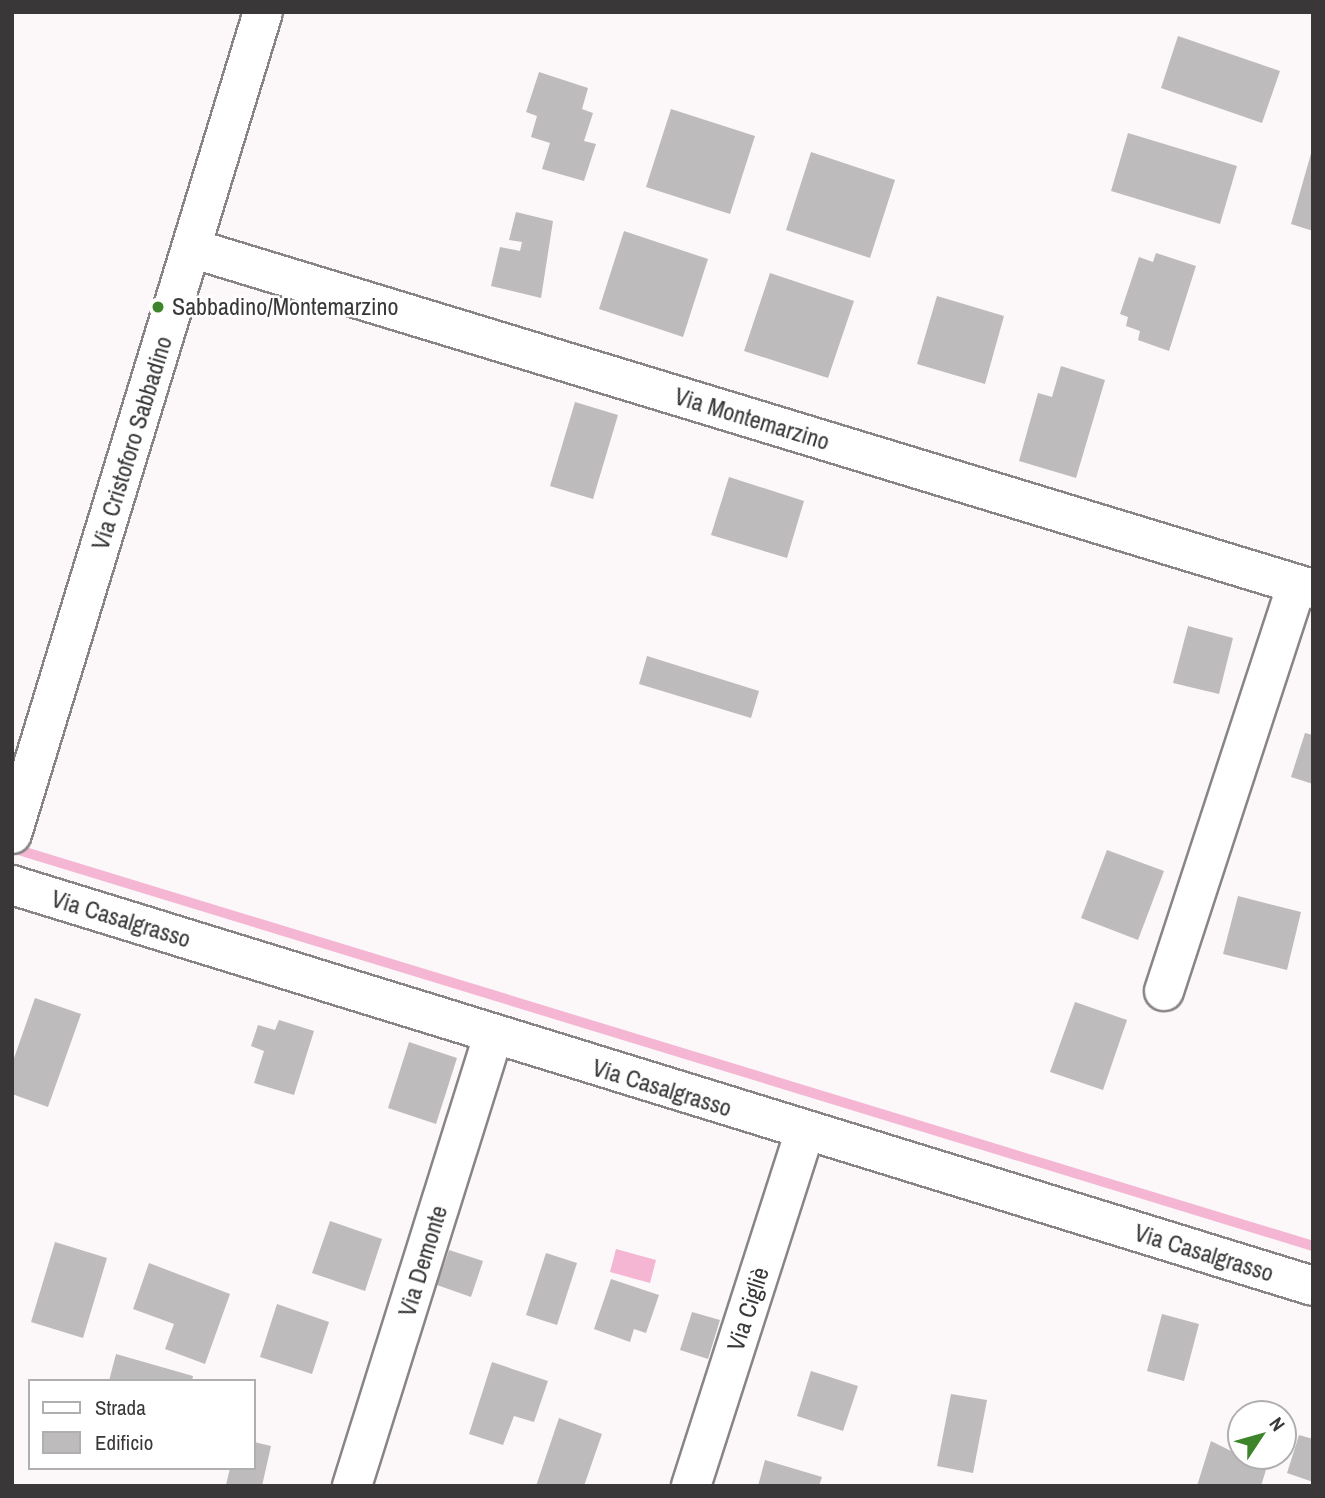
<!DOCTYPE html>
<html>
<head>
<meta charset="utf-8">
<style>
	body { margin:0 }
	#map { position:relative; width:1325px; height:1498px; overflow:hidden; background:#fcf8fa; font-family:"Archivo Narrow",sans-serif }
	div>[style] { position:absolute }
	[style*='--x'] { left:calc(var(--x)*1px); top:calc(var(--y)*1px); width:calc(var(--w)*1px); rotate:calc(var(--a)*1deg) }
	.water>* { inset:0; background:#f5b6d3 }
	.stream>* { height:10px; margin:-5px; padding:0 5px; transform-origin:5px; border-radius:5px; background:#f5b6d3 }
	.building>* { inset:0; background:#bebbbc }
	.roads { filter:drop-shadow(2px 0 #898587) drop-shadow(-2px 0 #898587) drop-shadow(0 2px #898587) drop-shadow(0 -2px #898587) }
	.street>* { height:38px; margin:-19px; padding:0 19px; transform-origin:19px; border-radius:19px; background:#fff }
	.secondary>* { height:38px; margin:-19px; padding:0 19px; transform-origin:19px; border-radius:19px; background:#fff }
	.dots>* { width:19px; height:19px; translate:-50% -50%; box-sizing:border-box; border:4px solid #fff; border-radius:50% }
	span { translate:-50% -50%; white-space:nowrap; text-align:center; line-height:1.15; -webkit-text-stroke:5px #fff; paint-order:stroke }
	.poi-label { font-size:24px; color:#393738 }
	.left { translate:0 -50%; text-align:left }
	.street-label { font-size:24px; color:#393738 }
	.frame { position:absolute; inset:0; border:14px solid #393738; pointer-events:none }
	.legend { position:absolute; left:28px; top:1379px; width:228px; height:91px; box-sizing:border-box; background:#fff; border:2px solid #b0afaf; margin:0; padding:9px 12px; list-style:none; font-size:21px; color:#393738 }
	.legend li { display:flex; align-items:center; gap:14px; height:35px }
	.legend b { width:35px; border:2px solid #b0afaf }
	.north { position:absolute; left:1227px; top:1400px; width:70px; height:70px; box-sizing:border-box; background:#fff; border:2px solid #b0afaf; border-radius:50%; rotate:54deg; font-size:19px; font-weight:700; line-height:28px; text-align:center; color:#393738 }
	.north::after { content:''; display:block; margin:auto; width:24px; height:32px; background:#3d842a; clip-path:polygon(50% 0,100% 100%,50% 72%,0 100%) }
</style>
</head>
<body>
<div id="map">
	<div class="water">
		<div style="clip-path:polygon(616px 1249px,656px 1260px,650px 1283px,610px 1272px)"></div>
	</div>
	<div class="stream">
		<div style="--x:12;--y:848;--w:1361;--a:17.01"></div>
	</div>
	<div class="building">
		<div style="clip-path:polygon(1178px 36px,1280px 71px,1262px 123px,1161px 88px)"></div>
		<div style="clip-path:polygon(539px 72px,588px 88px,582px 109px,593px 113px,584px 141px,596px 144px,584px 181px,542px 169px,550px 143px,531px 137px,537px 116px,526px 112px)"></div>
		<div style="clip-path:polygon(671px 109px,755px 136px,730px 214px,646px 187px)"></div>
		<div style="clip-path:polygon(1128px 133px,1237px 166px,1220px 224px,1111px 191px)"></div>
		<div style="clip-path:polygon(1312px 150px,1313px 150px,1313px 231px,1291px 224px)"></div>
		<div style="clip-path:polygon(811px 152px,895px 180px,870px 258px,786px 230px)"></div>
		<div style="clip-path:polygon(516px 212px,553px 221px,541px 298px,491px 286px,500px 247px,520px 251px,522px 242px,509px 240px)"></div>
		<div style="clip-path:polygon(624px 231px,708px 259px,683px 337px,599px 309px)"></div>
		<div style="clip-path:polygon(1156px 253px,1196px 266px,1169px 351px,1138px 340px,1140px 331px,1126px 326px,1128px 317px,1120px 314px,1139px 257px,1153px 262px)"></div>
		<div style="clip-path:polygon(770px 273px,854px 301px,828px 378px,744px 351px)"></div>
		<div style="clip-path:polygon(937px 296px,1004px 316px,985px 384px,917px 364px)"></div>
		<div style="clip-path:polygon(1061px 366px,1105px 380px,1076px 478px,1019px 461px,1038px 393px,1052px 397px)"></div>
		<div style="clip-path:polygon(575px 402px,618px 415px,593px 499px,550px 486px)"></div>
		<div style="clip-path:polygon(729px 477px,804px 501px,787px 558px,711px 535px)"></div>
		<div style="clip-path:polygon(1188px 626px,1233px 638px,1219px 694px,1173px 683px)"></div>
		<div style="clip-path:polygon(647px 656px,759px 691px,751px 718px,639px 684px)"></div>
		<div style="clip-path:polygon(1305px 733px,1313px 735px,1313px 784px,1291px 777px)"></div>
		<div style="clip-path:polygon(1107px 850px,1164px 871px,1138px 940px,1081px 918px)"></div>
		<div style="clip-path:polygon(1238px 896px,1301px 912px,1287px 970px,1223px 954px)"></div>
		<div style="clip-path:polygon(35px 998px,81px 1014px,48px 1107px,12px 1094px,12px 1064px)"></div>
		<div style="clip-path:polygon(1075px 1002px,1127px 1020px,1103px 1090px,1050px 1072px)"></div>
		<div style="clip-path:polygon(279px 1020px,314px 1031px,294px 1095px,254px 1083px,264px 1051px,251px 1046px,258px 1025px,275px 1030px)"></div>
		<div style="clip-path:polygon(409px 1042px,457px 1058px,436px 1124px,388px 1108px)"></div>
		<div style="clip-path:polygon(330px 1221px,382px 1239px,365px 1291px,312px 1273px)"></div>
		<div style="clip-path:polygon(55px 1242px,107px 1258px,83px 1338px,31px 1322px)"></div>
		<div style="clip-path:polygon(449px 1250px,483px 1261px,471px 1297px,437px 1285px)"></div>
		<div style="clip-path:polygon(546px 1253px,577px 1263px,557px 1325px,526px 1315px)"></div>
		<div style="clip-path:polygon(149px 1263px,230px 1294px,205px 1364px,165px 1349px,174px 1324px,133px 1309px)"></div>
		<div style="clip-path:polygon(611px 1279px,659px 1295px,646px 1333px,634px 1329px,630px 1342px,594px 1329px)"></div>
		<div style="clip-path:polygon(277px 1304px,329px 1322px,312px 1374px,260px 1357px)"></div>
		<div style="clip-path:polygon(692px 1312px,720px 1320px,708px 1359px,680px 1350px)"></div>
		<div style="clip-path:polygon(1162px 1314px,1199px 1324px,1184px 1381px,1147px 1371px)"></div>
		<div style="clip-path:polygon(116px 1354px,193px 1376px,192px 1381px,109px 1381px)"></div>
		<div style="clip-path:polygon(492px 1362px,548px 1381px,534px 1422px,514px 1416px,503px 1445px,469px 1434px)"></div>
		<div style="clip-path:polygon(811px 1371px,858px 1386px,843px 1431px,797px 1416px)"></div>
		<div style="clip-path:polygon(951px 1394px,987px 1400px,973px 1473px,937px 1466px)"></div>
		<div style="clip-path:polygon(559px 1418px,602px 1434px,584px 1486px,536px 1486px)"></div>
		<div style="clip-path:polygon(1299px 1435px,1313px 1439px,1313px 1482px,1287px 1473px)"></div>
		<div style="clip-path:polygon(1211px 1441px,1241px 1456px,1269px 1460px,1261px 1486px,1197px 1486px)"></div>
		<div style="clip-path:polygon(254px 1442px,271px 1446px,262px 1486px,226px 1485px,230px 1468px,254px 1468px)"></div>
		<div style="clip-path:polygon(765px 1460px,822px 1477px,819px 1486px,758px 1486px)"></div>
	</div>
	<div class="roads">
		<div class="street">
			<div style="--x:191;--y:248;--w:1173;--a:16.91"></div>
			<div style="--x:12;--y:885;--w:1361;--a:17.13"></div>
			<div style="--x:1164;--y:991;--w:427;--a:-71.9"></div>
			<div style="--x:352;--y:1486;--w:472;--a:-72.6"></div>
			<div style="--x:691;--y:1486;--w:371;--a:-72.2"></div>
		</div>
		<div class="secondary">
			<div style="--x:12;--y:834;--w:859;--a:-73.02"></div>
		</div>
	</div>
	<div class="dots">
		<div style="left:158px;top:307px;background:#3d842a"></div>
	</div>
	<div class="poi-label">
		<span class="left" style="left:172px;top:307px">Sabbadino/Montemarzino</span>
	</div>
	<div class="street-label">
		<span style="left:752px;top:419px;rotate:17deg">Via Montemarzino</span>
		<span style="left:132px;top:443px;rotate:-73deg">Via Cristoforo Sabbadino</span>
		<span style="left:121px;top:919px;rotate:17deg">Via Casalgrasso</span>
		<span style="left:662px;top:1088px;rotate:17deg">Via Casalgrasso</span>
		<span style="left:1204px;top:1253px;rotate:17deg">Via Casalgrasso</span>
		<span style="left:423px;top:1261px;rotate:-73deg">Via Demonte</span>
		<span style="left:748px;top:1309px;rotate:-72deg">Via Cigliè</span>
	</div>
	<div class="frame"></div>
	<ul class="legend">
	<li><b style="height:9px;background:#fff"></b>Strada</li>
	<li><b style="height:19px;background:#bebbbc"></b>Edificio</li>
	</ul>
	<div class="north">N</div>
</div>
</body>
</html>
